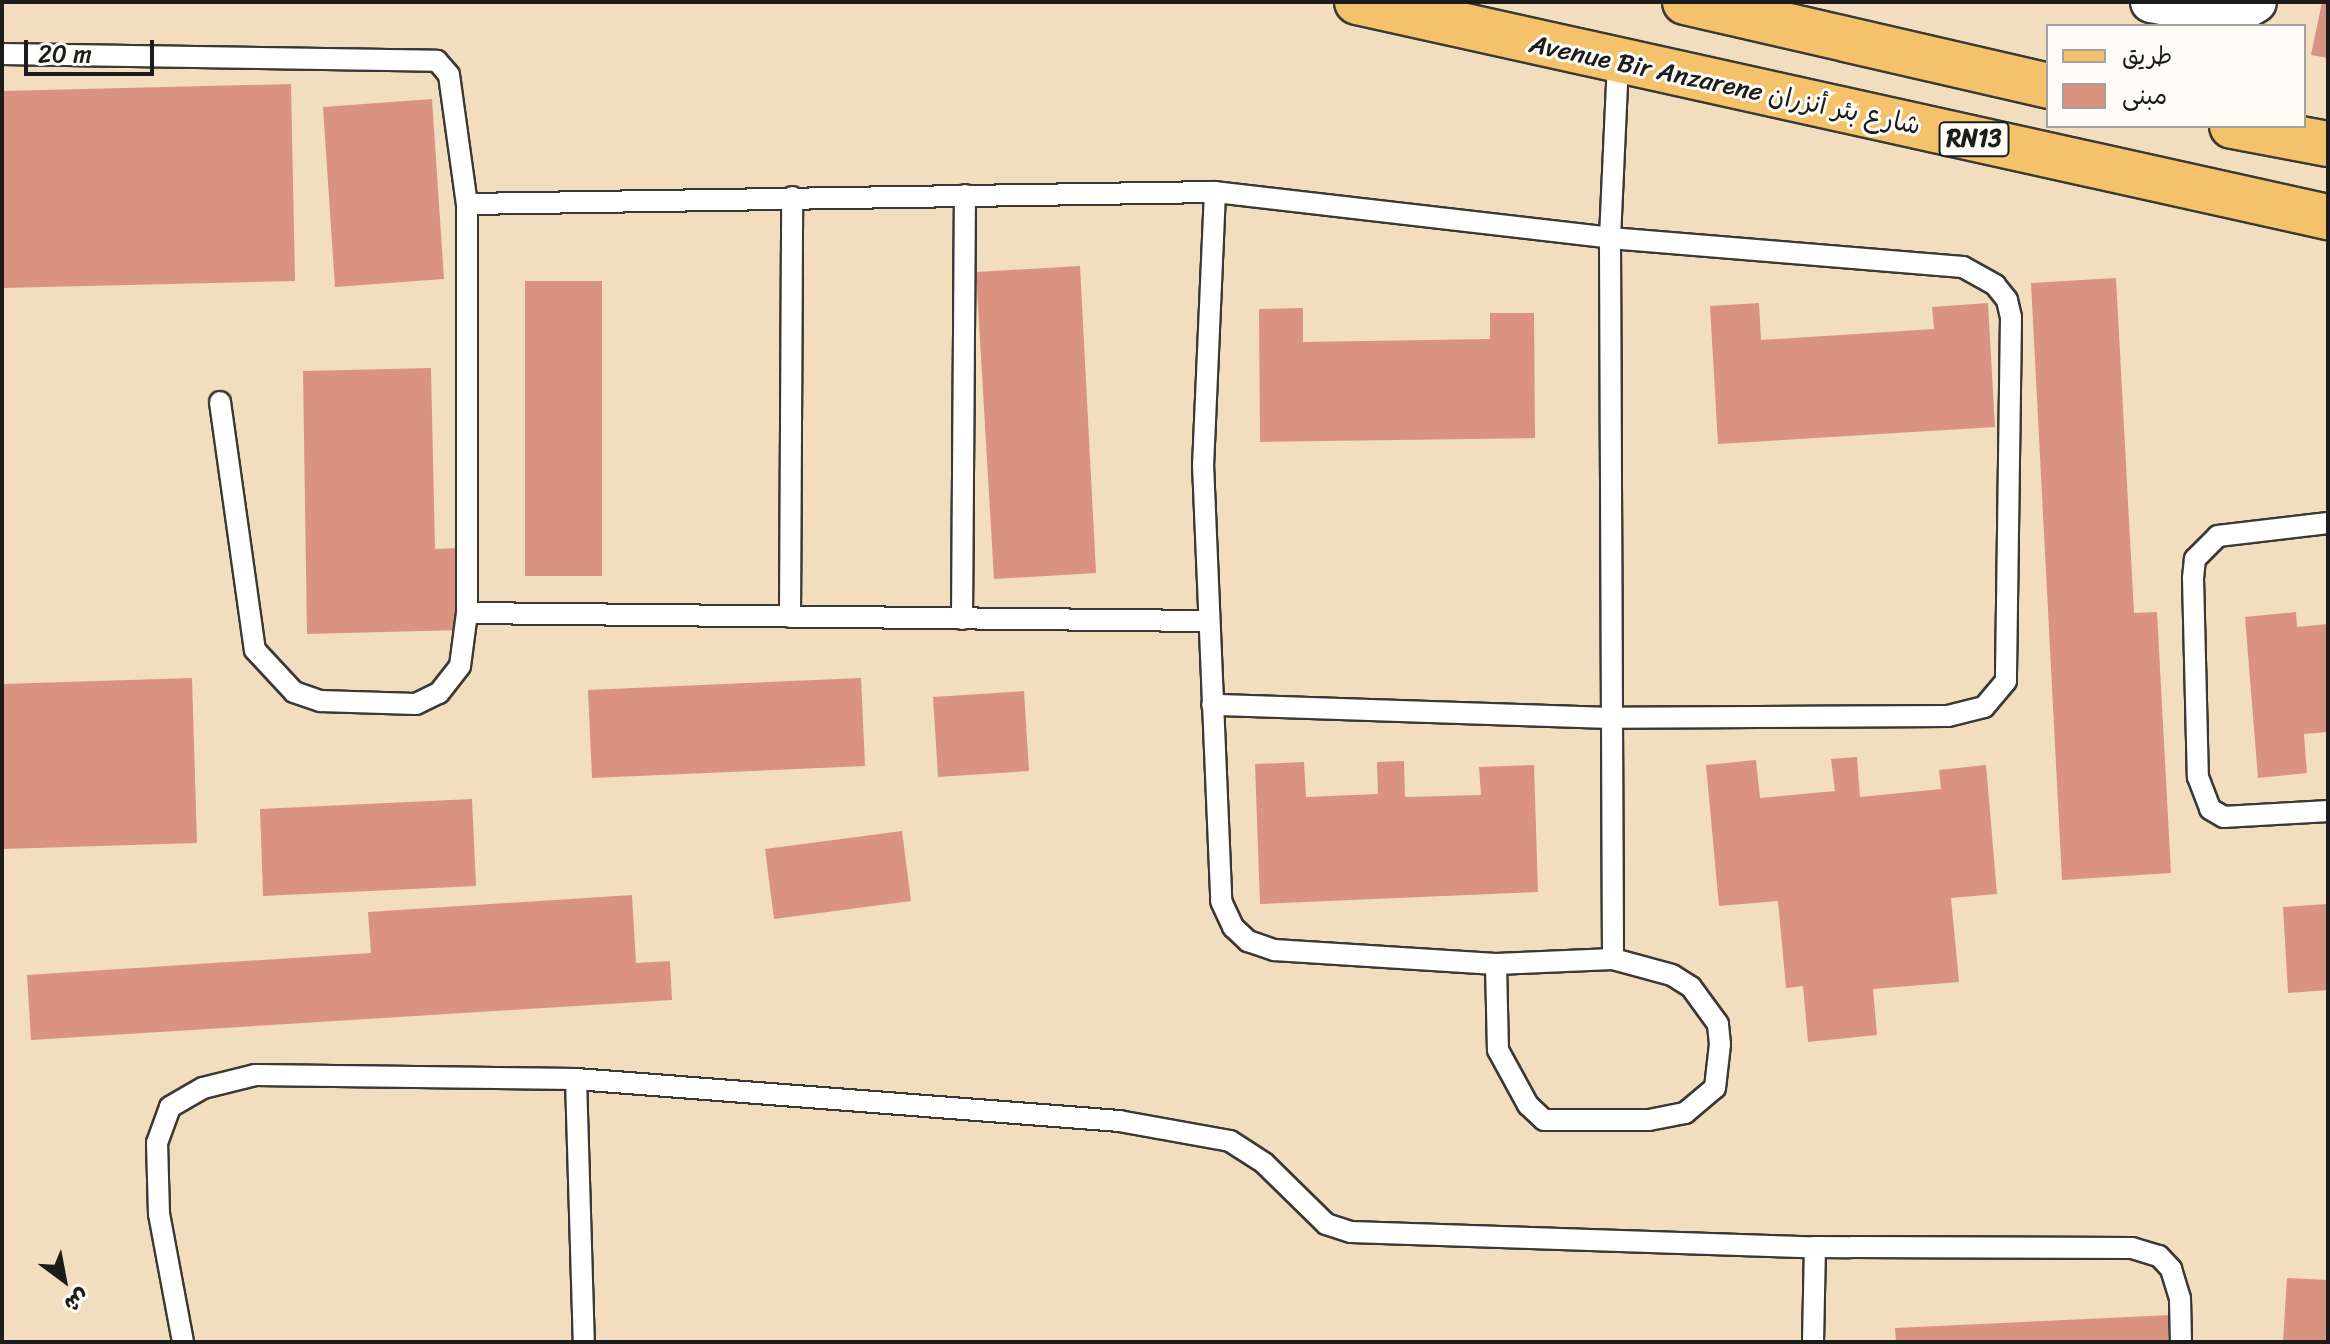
<!DOCTYPE html>
<html>
<head>
<meta charset="utf-8">
<style>
	body { margin:0 }
	#map { position:relative; width:2330px; height:1344px; overflow:hidden; background:#f2debf; font-family:Sriracha,"Playpen Sans Arabic",sans-serif }
	div>[style] { position:absolute }
	[style*='--x'] { left:calc(var(--x)*1px); top:calc(var(--y)*1px); width:calc(var(--w)*1px); rotate:calc(var(--a)*1deg) }
	.building>* { inset:0; background:#da9380 }
	.roads { filter:drop-shadow(2px 0 #3c3934) drop-shadow(-2px 0 #3c3934) drop-shadow(0 2px #3c3934) drop-shadow(0 -2px #3c3934) }
	.lane>* { height:20px; margin:-10px; padding:0 10px; transform-origin:10px; border-radius:10px; background:#fff }
	.street>* { height:40px; margin:-20px; padding:0 20px; transform-origin:20px; border-radius:20px; background:#fff }
	.primary>* { height:44px; margin:-22px; padding:0 22px; transform-origin:22px; border-radius:22px; background:#f3c26a }
	span { translate:-50% -50%; white-space:nowrap; text-align:center; line-height:1.15; -webkit-text-stroke:6px #fdfcf7; paint-order:stroke }
	.shield-label span { padding:2px 6px; background:#fdfcf7; border:2px solid; border-radius:6px; -webkit-text-stroke-width:0 }
	.shield-label { font-size:24px; color:#1c1c1c; font-weight:700 }
	.street-label { font-size:26px; color:#1c1c1c }
	.frame { position:absolute; inset:0; border:4px solid #1c1c1c; pointer-events:none }
	.legend { position:absolute; left:2046px; top:24px; width:260px; height:104px; box-sizing:border-box; background:#fdfcf7; border:2px solid #a3a29f; margin:0; padding:10px 14px; list-style:none; font-size:24px; color:#1c1c1c }
	.legend li { display:flex; align-items:center; gap:16px; height:40px }
	.legend b { width:40px; border:2px solid #a3a29f }
	.north { position:absolute; left:24px; top:1240px; width:80px; height:80px; -webkit-text-stroke:6px #fdfcf7; paint-order:stroke; rotate:148deg; font-size:22px; font-weight:700; line-height:32px; text-align:center; color:#1c1c1c }
	.north::after { content:''; display:block; margin:auto; width:28px; height:36px; background:#1c1c1c; clip-path:polygon(50% 0,100% 100%,50% 72%,0 100%) }
	.scale { position:absolute; left:24px; top:40px; width:130px; height:36px; box-sizing:border-box; border:4px solid #1c1c1c; border-top:0; padding-left:10px; font-size:24px; line-height:28px; white-space:nowrap; color:#1c1c1c; -webkit-text-stroke:6px #fdfcf7; paint-order:stroke }
</style>
</head>
<body>
<div id="map">
	<div class="building">
		<div style="clip-path:polygon(2322px 2px,2328px 2px,2328px 58px,2311px 55px)"></div>
		<div style="clip-path:polygon(291px 84px,295px 281px,2px 288px,2px 91px)"></div>
		<div style="clip-path:polygon(432px 99px,444px 279px,335px 287px,323px 107px)"></div>
		<div style="clip-path:polygon(1080px 266px,1096px 573px,994px 579px,976px 272px)"></div>
		<div style="clip-path:polygon(2116px 278px,2134px 613px,2157px 612px,2171px 873px,2062px 880px,2031px 283px)"></div>
		<div style="clip-path:polygon(525px 281px,602px 281px,602px 576px,525px 576px)"></div>
		<div style="clip-path:polygon(1759px 303px,1761px 340px,1934px 329px,1932px 307px,1988px 303px,1995px 427px,1718px 444px,1710px 306px)"></div>
		<div style="clip-path:polygon(1303px 308px,1303px 342px,1490px 339px,1490px 313px,1534px 313px,1535px 438px,1260px 442px,1259px 309px)"></div>
		<div style="clip-path:polygon(431px 368px,435px 549px,459px 548px,461px 630px,307px 634px,303px 371px)"></div>
		<div style="clip-path:polygon(2296px 612px,2297px 627px,2328px 624px,2328px 732px,2304px 734px,2307px 773px,2258px 778px,2245px 617px)"></div>
		<div style="clip-path:polygon(192px 678px,197px 843px,2px 849px,2px 684px)"></div>
		<div style="clip-path:polygon(861px 678px,865px 766px,592px 778px,588px 690px)"></div>
		<div style="clip-path:polygon(1024px 691px,1029px 771px,938px 777px,933px 697px)"></div>
		<div style="clip-path:polygon(1857px 757px,1860px 797px,1941px 789px,1939px 770px,1986px 765px,1997px 894px,1951px 898px,1959px 982px,1873px 989px,1877px 1035px,1808px 1042px,1803px 986px,1786px 988px,1778px 901px,1719px 906px,1706px 765px,1756px 760px,1760px 798px,1835px 791px,1831px 759px)"></div>
		<div style="clip-path:polygon(1404px 761px,1405px 797px,1481px 795px,1479px 767px,1534px 765px,1538px 892px,1260px 904px,1255px 764px,1304px 762px,1306px 797px,1378px 794px,1377px 762px)"></div>
		<div style="clip-path:polygon(472px 799px,476px 886px,263px 896px,260px 809px)"></div>
		<div style="clip-path:polygon(902px 831px,911px 901px,774px 919px,765px 849px)"></div>
		<div style="clip-path:polygon(632px 895px,636px 963px,670px 961px,672px 1000px,31px 1040px,27px 975px,371px 953px,368px 912px)"></div>
		<div style="clip-path:polygon(2328px 904px,2328px 990px,2288px 993px,2283px 907px)"></div>
		<div style="clip-path:polygon(2287px 1278px,2328px 1280px,2328px 1342px,2283px 1342px)"></div>
		<div style="clip-path:polygon(2171px 1315px,2172px 1342px,1896px 1342px,1895px 1328px)"></div>
	</div>
	<div class="roads">
		<div class="lane">
			<div style="--x:2;--y:54;--w:435;--a:0.9"></div>
			<div style="--x:437;--y:61;--w:18;--a:49"></div>
			<div style="--x:449;--y:75;--w:130;--a:82.1"></div>
			<div style="--x:1215;--y:192;--w:272;--a:92.5"></div>
			<div style="--x:1203;--y:464;--w:437;--a:87.6"></div>
			<div style="--x:1221;--y:901;--w:29;--a:65"></div>
			<div style="--x:1233;--y:927;--w:21;--a:43"></div>
			<div style="--x:1248;--y:941;--w:28;--a:19"></div>
			<div style="--x:1274;--y:950;--w:222;--a:3.6"></div>
			<div style="--x:220;--y:402;--w:250;--a:82"></div>
			<div style="--x:255;--y:650;--w:57;--a:47.1"></div>
			<div style="--x:294;--y:692;--w:28;--a:19"></div>
			<div style="--x:320;--y:701;--w:96;--a:1.8"></div>
			<div style="--x:416;--y:704;--w:25;--a:-26"></div>
			<div style="--x:439;--y:693;--w:34;--a:-52"></div>
			<div style="--x:460;--y:666;--w:53;--a:-82.5"></div>
			<div style="--x:467;--y:613;--w:409;--a:-90"></div>
			<div style="--x:467;--y:204;--w:748;--a:-0.92"></div>
			<div style="--x:1215;--y:192;--w:398;--a:6.6"></div>
			<div style="--x:1610;--y:238;--w:354;--a:4.7"></div>
			<div style="--x:1963;--y:267;--w:37;--a:29"></div>
			<div style="--x:1995;--y:285;--w:19;--a:51"></div>
			<div style="--x:2007;--y:300;--w:17;--a:77"></div>
			<div style="--x:2011;--y:317;--w:364;--a:90.8"></div>
			<div style="--x:2006;--y:681;--w:34;--a:130"></div>
			<div style="--x:1984;--y:707;--w:37;--a:166"></div>
			<div style="--x:1948;--y:716;--w:338;--a:179.7"></div>
			<div style="--x:1610;--y:718;--w:398;--a:-178.1"></div>
			<div style="--x:2328;--y:523;--w:111;--a:173.3"></div>
			<div style="--x:2218;--y:536;--w:33;--a:135"></div>
			<div style="--x:2195;--y:559;--w:19;--a:96"></div>
			<div style="--x:2193;--y:578;--w:199;--a:88.6"></div>
			<div style="--x:2198;--y:777;--w:34;--a:69"></div>
			<div style="--x:2210;--y:809;--w:16;--a:30"></div>
			<div style="--x:2224;--y:817;--w:104;--a:-3.3"></div>
			<div style="--x:467;--y:613;--w:742;--a:0.62"></div>
			<div style="--x:790;--y:617;--w:420;--a:-89.7"></div>
			<div style="--x:962;--y:619;--w:424;--a:-89.6"></div>
			<div style="--x:1613;--y:959;--w:117;--a:177.6"></div>
			<div style="--x:1496;--y:964;--w:86;--a:88.7"></div>
			<div style="--x:1498;--y:1050;--w:63;--a:61.4"></div>
			<div style="--x:1528;--y:1105;--w:22;--a:43"></div>
			<div style="--x:1544;--y:1120;--w:105;--a:0"></div>
			<div style="--x:1649;--y:1120;--w:37;--a:-11"></div>
			<div style="--x:1685;--y:1113;--w:39;--a:-40"></div>
			<div style="--x:1715;--y:1088;--w:44;--a:-83.5"></div>
			<div style="--x:1720;--y:1044;--w:20;--a:-96"></div>
			<div style="--x:1718;--y:1024;--w:46;--a:-126.1"></div>
			<div style="--x:1691;--y:987;--w:22;--a:-148"></div>
			<div style="--x:1672;--y:975;--w:61;--a:-164.8"></div>
			<div style="--x:1613;--y:959;--w:721;--a:-90.24"></div>
			<div style="--x:1610;--y:238;--w:174;--a:-87.4"></div>
			<div style="--x:576;--y:1079;--w:263;--a:88.3"></div>
			<div style="--x:183;--y:1342;--w:130;--a:-100.6"></div>
			<div style="--x:159;--y:1214;--w:71;--a:-91.6"></div>
			<div style="--x:157;--y:1143;--w:38;--a:-70"></div>
			<div style="--x:170;--y:1107;--w:38;--a:-30"></div>
			<div style="--x:203;--y:1088;--w:54;--a:-14"></div>
			<div style="--x:255;--y:1075;--w:321;--a:0.7"></div>
			<div style="--x:576;--y:1079;--w:545;--a:4.42"></div>
			<div style="--x:1119;--y:1121;--w:113;--a:10.2"></div>
			<div style="--x:1230;--y:1141;--w:40;--a:32.9"></div>
			<div style="--x:1264;--y:1163;--w:87;--a:44.5"></div>
			<div style="--x:1326;--y:1224;--w:26;--a:18"></div>
			<div style="--x:1351;--y:1232;--w:464;--a:1.9"></div>
			<div style="--x:1815;--y:1247;--w:317;--a:0.2"></div>
			<div style="--x:2132;--y:1248;--w:28;--a:17"></div>
			<div style="--x:2159;--y:1256;--w:18;--a:47"></div>
			<div style="--x:2171;--y:1269;--w:31;--a:73"></div>
			<div style="--x:2180;--y:1299;--w:43;--a:88.7"></div>
			<div style="--x:1813;--y:1342;--w:95;--a:-88.8"></div>
		</div>
		<div class="street">
			<div style="--x:2151;--y:2;--w:81;--a:10.6"></div>
			<div style="--x:2231;--y:17;--w:29;--a:-31"></div>
		</div>
		<div class="primary">
			<div style="--x:1357;--y:2;--w:995;--a:12.49"></div>
			<div style="--x:1685;--y:2;--w:373;--a:13"></div>
			<div style="--x:2232;--y:126;--w:98;--a:10.6"></div>
		</div>
	</div>
	<div class="shield-label">
		<span style="left:1974px;top:139px">RN13</span>
	</div>
	<div class="street-label">
		<span style="left:1725px;top:85px;rotate:12deg">Avenue Bir Anzarene شارع بئر أنزران</span>
	</div>
	<div class="frame"></div>
	<ul class="legend">
	<li><b style="height:10px;background:#f3c26a"></b>طريق</li>
	<li><b style="height:22px;background:#da9380"></b>مبنى</li>
	</ul>
	<div class="north">ش</div>
	<div class="scale">20 m</div>
</div>
</body>
</html>
